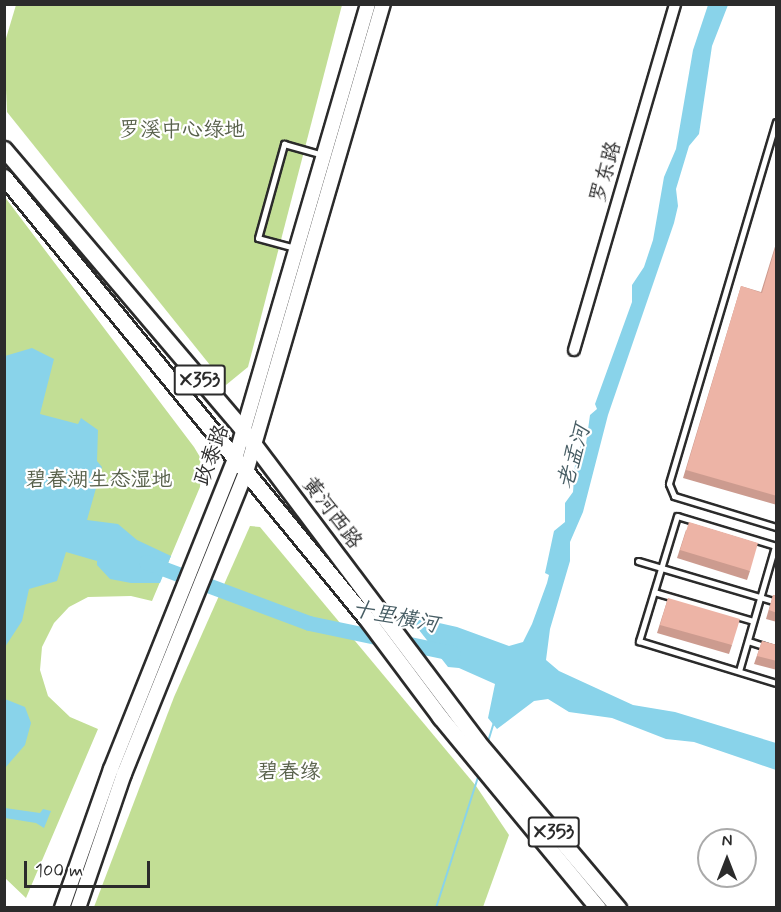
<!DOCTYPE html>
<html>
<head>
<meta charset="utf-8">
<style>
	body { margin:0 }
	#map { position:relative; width:781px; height:912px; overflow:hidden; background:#fff; font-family:Mynerve,"LXGW WenKai TC",sans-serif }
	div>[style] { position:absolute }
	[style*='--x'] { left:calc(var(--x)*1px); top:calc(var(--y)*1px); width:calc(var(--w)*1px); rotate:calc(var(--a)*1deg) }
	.green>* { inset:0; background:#c2de95 }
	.water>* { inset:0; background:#89d3ea }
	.stream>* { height:2px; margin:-1px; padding:0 1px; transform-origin:1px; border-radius:1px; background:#89d3ea }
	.river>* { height:15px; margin:-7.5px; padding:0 7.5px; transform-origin:7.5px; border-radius:7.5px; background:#89d3ea }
	.roads { filter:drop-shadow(2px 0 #2b2b2b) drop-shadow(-2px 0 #2b2b2b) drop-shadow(0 2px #2b2b2b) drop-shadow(0 -2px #2b2b2b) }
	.lane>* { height:5px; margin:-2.5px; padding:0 2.5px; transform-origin:2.5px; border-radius:2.5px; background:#fff }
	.street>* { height:10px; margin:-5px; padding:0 5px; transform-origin:5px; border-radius:5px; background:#fff }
	.secondary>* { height:14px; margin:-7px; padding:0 7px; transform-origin:7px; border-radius:7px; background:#fff }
	.primary>* { height:15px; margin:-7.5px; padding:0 7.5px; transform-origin:7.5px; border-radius:7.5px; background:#fff }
	.wall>* { inset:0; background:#cc9b8f }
	.building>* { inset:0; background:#edb4a6 }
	span { translate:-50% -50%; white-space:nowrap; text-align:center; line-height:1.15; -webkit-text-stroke:4.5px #fff; paint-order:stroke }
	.shield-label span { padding:2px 4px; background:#fff; border:2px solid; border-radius:4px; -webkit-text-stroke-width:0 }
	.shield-label { font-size:20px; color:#2b2b2b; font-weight:700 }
	.park-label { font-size:21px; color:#58614b }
	.street-label { font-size:21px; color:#2b2b2b }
	.water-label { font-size:22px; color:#475d64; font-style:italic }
	.frame { position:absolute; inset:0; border:6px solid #2b2b2b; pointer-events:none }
	.north { position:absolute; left:697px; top:828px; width:60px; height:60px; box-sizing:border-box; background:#fff; border:2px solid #aaa; border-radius:50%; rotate:0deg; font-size:16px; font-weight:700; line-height:24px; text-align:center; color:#2b2b2b }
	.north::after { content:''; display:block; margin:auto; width:21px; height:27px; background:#2b2b2b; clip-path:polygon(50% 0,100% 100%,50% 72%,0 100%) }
	.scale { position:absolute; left:24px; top:861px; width:126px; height:27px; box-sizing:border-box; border:3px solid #2b2b2b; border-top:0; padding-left:8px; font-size:18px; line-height:21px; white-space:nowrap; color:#2b2b2b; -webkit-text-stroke:4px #fff; paint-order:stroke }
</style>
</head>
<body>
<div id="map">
	<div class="green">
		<div style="clip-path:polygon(16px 5px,342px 5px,248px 367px,226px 385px,7px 112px,4px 45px)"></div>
		<div style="clip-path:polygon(4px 196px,194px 447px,200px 457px,201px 474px,200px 487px,152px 601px,131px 596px,88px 597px,69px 607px,54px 623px,42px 647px,40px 670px,48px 696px,70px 717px,98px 729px,26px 898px,4px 877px)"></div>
		<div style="clip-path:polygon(250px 526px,260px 527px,476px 786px,509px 835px,483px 907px,94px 907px,174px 697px)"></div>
	</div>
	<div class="water">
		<div style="clip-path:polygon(708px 5px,728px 5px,712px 46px,699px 134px,689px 146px,676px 189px,678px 206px,674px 223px,608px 415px,583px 512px,570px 542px,570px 561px,550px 629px,546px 660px,559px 671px,633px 705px,675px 712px,776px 743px,776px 770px,694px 742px,666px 739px,612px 718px,569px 712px,548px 699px,534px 701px,497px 729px,488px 718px,495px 684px,459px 668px,448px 667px,408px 616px,457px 627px,509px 646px,523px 642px,532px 624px,547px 583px,549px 575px,545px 573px,554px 531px,565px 522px,565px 503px,573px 492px,575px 465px,581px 445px,586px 444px,590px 415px,597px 409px,595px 404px,632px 302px,632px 285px,644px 267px,653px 240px,664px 177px,676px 149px,693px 50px)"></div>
		<div style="clip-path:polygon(32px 348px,54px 359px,40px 414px,78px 424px,81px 418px,98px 430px,97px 461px,102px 467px,87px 520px,118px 524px,137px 540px,171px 556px,160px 583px,131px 583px,110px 579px,97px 565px,97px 561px,66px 552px,57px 581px,29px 589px,22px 621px,5px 647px,5px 356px)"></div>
		<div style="clip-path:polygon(5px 699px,25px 707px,31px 723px,25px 745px,5px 768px)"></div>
		<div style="clip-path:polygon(5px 808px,40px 813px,43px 809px,51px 811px,44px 828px,36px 823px,5px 818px)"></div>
	</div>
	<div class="stream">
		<div style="--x:487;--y:745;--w:24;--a:-73"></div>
		<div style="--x:436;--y:908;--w:141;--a:-72.2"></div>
	</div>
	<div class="river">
		<div style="--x:146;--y:562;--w:174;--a:20.5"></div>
		<div style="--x:309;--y:623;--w:147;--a:11.8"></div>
	</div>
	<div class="roads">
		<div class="lane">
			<div style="--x:776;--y:122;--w:377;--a:106.5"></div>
			<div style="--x:669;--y:484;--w:13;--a:67"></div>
			<div style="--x:674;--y:496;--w:107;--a:16.9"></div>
			<div style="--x:295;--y:248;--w:38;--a:-165"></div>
			<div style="--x:258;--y:238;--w:98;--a:-74.5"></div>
			<div style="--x:284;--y:144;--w:41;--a:15.8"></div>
			<div style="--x:776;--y:546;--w:103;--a:-163.1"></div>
			<div style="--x:677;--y:516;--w:131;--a:106.9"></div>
			<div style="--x:639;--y:641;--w:143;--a:17"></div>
			<div style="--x:638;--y:561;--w:144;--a:16.5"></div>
			<div style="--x:654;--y:592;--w:103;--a:16.3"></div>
			<div style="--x:748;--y:641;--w:29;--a:18"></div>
			<div style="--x:739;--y:671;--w:130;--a:-73.9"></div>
		</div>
		<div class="street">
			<div style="--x:574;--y:350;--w:360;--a:-73.7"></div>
		</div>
		<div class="secondary">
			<div style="--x:62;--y:908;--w:147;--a:-70.6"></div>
			<div style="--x:111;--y:769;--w:334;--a:-68.2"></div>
			<div style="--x:235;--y:459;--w:474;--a:-73.7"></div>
			<div style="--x:78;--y:908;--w:142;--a:-71.1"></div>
			<div style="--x:124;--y:774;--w:326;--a:-68"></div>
			<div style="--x:246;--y:472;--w:488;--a:-73.7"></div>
		</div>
		<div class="primary">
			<div style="--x:4;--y:149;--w:369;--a:49.6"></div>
			<div style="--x:243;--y:430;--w:389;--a:53"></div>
			<div style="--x:477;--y:741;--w:219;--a:49.8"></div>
			<div style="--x:4;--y:177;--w:571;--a:50.62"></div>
			<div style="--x:366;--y:618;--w:124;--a:53.2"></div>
			<div style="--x:440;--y:717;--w:248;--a:50.4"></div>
		</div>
	</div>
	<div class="wall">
		<div style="clip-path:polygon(777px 240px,777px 505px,683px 478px,741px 286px,761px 292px)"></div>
		<div style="clip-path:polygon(686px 530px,750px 571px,747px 580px,677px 558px)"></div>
		<div style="clip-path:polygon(773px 595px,777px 596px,777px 622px,766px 619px)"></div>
		<div style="clip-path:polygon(668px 598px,732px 645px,729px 654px,657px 633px)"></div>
		<div style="clip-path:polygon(762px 641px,777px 645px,777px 670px,754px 664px)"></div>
	</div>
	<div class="building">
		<div style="clip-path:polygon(777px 242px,777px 496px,686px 470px,741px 286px,762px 293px)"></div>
		<div style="clip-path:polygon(689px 522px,758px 543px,750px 571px,680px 550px)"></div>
		<div style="clip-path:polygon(773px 595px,777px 596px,777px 613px,769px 610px)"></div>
		<div style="clip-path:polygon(668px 598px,740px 619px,732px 645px,660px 625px)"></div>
		<div style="clip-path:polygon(762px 641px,777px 645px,777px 661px,757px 656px)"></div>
	</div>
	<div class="shield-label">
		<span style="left:200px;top:380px">X353</span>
		<span style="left:554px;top:832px">X353</span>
	</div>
	<div class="park-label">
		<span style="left:182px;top:130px">罗溪中心绿地</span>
		<span style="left:99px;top:480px">碧春湖生态湿地</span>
		<span style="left:289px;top:772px">碧春缘</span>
	</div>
	<div class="street-label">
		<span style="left:606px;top:172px;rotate:-74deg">罗东路</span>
		<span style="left:212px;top:455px;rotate:-70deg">政泰路</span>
		<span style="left:332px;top:513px;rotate:53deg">黄河西路</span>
	</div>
	<div class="water-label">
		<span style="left:575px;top:457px;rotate:-74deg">老孟河</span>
		<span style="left:395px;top:618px;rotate:11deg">十里横河</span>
	</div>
	<div class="frame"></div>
	<div class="north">N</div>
	<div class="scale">100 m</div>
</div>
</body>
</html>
